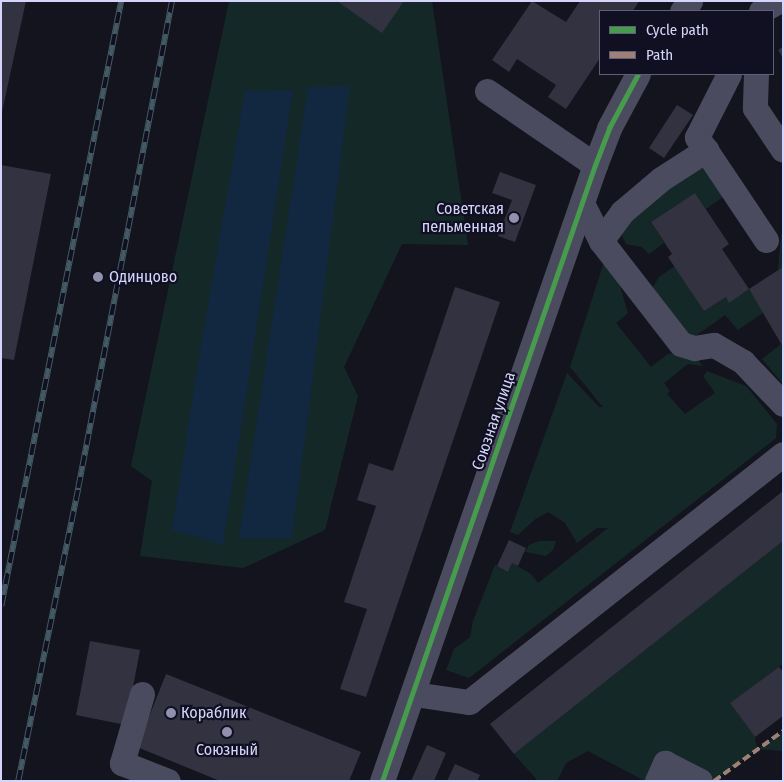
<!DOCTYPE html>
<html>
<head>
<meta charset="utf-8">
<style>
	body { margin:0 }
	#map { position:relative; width:784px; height:782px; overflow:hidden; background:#14141e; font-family:"Fira Sans Condensed",sans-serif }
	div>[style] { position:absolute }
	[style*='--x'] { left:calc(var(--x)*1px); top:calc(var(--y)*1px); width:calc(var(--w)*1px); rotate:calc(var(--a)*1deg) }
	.green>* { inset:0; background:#142927 }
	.water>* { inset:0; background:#122841 }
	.building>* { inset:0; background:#323240 }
	.minor>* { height:25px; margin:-12.5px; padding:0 12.5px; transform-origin:12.5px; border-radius:12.5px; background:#4a4b5e }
	.rail>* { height:5.5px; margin-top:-2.75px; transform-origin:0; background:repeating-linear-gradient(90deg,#111022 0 11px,#435a65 0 22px); box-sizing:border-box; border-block:1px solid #435a65 }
	.quiet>* { height:4px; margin-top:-2px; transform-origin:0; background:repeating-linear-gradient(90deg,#9e8076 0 8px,transparent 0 12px) }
	.cycleway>* { height:5px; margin:-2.5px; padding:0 2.5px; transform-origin:2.5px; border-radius:2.5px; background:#469c4c }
	.dots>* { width:14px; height:14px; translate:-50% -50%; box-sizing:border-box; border:2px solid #111022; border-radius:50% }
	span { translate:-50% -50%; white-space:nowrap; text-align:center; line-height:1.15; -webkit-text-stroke:4.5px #111022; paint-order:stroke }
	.poi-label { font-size:16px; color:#d5d5fb }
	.right { translate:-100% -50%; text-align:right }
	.left { translate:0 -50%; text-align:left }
	.street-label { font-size:16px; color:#d5d5fb }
	.frame { position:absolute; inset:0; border:2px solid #d5d5fb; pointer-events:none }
	.legend { position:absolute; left:599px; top:10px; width:175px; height:65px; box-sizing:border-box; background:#111022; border:1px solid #5f5f79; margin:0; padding:6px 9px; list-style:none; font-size:15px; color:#d5d5fb }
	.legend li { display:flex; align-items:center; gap:10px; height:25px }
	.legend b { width:25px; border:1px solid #5f5f79 }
</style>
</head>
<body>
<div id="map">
	<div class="green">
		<div style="clip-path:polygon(229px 1px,432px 1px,468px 245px,402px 244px,344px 367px,358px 396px,325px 530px,243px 568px,140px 556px,152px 481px,131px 466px)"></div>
		<div style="clip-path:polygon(706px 168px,730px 192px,706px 209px,695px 193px,651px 222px,664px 243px,649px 254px,642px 247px,626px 244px,622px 236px,623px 223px,692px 170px)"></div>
		<div style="clip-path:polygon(783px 234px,783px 267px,778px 270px,781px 235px)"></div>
		<div style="clip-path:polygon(604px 262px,620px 286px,628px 313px,616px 323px,651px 367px,668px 354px,691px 352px,703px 366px,688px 364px,664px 383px,670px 391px,667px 394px,685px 414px,715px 393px,703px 376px,707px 371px,746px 386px,777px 424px,776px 438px,469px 678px,446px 670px,454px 649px,470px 637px,473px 621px,495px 565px,508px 572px,512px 563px,531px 574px,538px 583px,608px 528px,597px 528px,577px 543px,565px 523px,548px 512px,534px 520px,518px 535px,510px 532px,567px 373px,599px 407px,603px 407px,570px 367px)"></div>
		<div style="clip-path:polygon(675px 266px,704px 311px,726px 297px,729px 302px,749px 289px,764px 312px,738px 330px,725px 315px,690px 340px,648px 295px,659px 277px)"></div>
		<div style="clip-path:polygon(781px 344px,783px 347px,783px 384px,762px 359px)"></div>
		<div style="clip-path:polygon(539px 541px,556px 541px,553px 550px,546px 556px,525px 552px,529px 545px)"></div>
		<div style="clip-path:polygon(783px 541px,783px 664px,730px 703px,755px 737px,757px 749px,783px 731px,783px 751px,757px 749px,714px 781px,701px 781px,666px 763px,657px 781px,645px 781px,588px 751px,566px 763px,557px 781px,538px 781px,514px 754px)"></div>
	</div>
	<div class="water">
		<div style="clip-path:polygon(350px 86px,292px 538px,239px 538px,308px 87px)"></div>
		<div style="clip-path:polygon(293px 90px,223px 545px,172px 530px,198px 363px,245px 91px)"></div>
	</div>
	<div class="building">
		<div style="clip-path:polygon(1px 1px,26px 1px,2px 112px,1px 112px)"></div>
		<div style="clip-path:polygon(337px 1px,404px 1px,382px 33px)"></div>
		<div style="clip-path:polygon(532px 1px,566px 22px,580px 1px,639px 1px,633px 11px,600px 11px,600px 58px,566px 109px,548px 97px,556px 85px,517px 59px,509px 72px,492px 60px)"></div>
		<div style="clip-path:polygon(783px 47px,783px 58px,778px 50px)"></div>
		<div style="clip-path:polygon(677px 105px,693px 115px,664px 158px,649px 148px)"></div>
		<div style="clip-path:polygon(1px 165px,51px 174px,14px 360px,1px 358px)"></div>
		<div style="clip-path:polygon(500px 172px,536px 185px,515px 242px,498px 236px,512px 200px,492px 193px)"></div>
		<div style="clip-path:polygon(695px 193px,729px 244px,722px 249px,749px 289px,729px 303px,726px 297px,704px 311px,668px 257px,672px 254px,651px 222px)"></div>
		<div style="clip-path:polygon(783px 267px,783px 347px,749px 289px)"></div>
		<div style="clip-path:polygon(455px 287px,500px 302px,366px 697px,340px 689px,367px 609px,344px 602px,376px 506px,357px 500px,369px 463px,393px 471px)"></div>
		<div style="clip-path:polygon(783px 491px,783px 541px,514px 754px,490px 724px)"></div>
		<div style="clip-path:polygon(509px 540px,526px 548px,518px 566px,512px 563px,508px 572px,497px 566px)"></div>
		<div style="clip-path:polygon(90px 641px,140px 650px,126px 725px,76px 715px)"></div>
		<div style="clip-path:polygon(779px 667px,783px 672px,783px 716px,755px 737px,730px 703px)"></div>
		<div style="clip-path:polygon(166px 674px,361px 752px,349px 781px,220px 781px,137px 747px)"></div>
		<div style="clip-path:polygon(427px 745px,446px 753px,434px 781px,411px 781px)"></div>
		<div style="clip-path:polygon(455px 764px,480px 775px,477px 781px,447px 781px)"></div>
	</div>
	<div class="minor">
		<div style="--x:682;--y:11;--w:13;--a:-51"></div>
		<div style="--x:761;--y:11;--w:20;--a:-30"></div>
		<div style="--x:729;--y:74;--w:71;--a:116.9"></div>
		<div style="--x:697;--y:137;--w:124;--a:56.2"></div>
		<div style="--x:756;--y:74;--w:34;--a:92"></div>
		<div style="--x:755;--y:108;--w:50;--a:56.3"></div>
		<div style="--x:487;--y:91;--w:131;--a:34.4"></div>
		<div style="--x:582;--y:203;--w:42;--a:63.4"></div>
		<div style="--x:601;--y:241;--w:130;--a:52.2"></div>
		<div style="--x:681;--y:344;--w:14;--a:17"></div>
		<div style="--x:694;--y:348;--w:20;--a:-9"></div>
		<div style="--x:714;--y:345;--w:34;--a:30"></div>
		<div style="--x:743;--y:362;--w:58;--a:46.4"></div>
		<div style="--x:601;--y:241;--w:36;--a:-54"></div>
		<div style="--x:622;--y:212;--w:51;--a:-40.2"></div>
		<div style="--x:661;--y:179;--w:54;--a:-32.8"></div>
		<div style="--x:142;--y:694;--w:72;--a:106.2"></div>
		<div style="--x:122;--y:763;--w:49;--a:21.4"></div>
		<div style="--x:414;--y:694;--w:56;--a:8.3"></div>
		<div style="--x:469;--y:702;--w:400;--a:-38.3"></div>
		<div style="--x:382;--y:781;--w:652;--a:-70.93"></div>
		<div style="--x:595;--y:165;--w:40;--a:-69"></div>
		<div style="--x:609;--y:128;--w:61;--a:-61.8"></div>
		<div style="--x:657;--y:781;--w:20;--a:-66"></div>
		<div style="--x:665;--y:763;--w:39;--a:27"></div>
	</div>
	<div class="rail">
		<div style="--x:1;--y:606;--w:617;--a:-78.78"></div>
		<div style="--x:18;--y:781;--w:299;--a:-78.4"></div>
		<div style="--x:78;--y:488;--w:496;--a:-79.1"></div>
	</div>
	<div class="quiet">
		<div style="--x:714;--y:781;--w:85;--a:-35.9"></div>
	</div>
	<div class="cycleway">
		<div style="--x:382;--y:781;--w:652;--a:-70.93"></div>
		<div style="--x:595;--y:165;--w:40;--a:-69"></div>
		<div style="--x:609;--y:128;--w:61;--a:-61.8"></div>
	</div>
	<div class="dots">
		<div style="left:514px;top:218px;background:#9191ae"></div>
		<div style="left:98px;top:277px;background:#9191ae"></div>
		<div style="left:171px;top:713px;background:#9191ae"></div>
		<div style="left:227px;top:732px;background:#9191ae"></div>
	</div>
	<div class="poi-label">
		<span class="right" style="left:504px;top:218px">Советская<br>пельменная</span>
		<span class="left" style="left:109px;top:277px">Одинцово</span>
		<span class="left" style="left:181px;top:713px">Кораблик</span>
		<span style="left:227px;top:750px">Союзный</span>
	</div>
	<div class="street-label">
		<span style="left:494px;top:421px;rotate:-71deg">Союзная улица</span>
	</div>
	<div class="frame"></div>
	<ul class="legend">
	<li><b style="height:6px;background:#469c4c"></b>Cycle path</li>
	<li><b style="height:6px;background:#9e8076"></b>Path</li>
	</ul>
</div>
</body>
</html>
